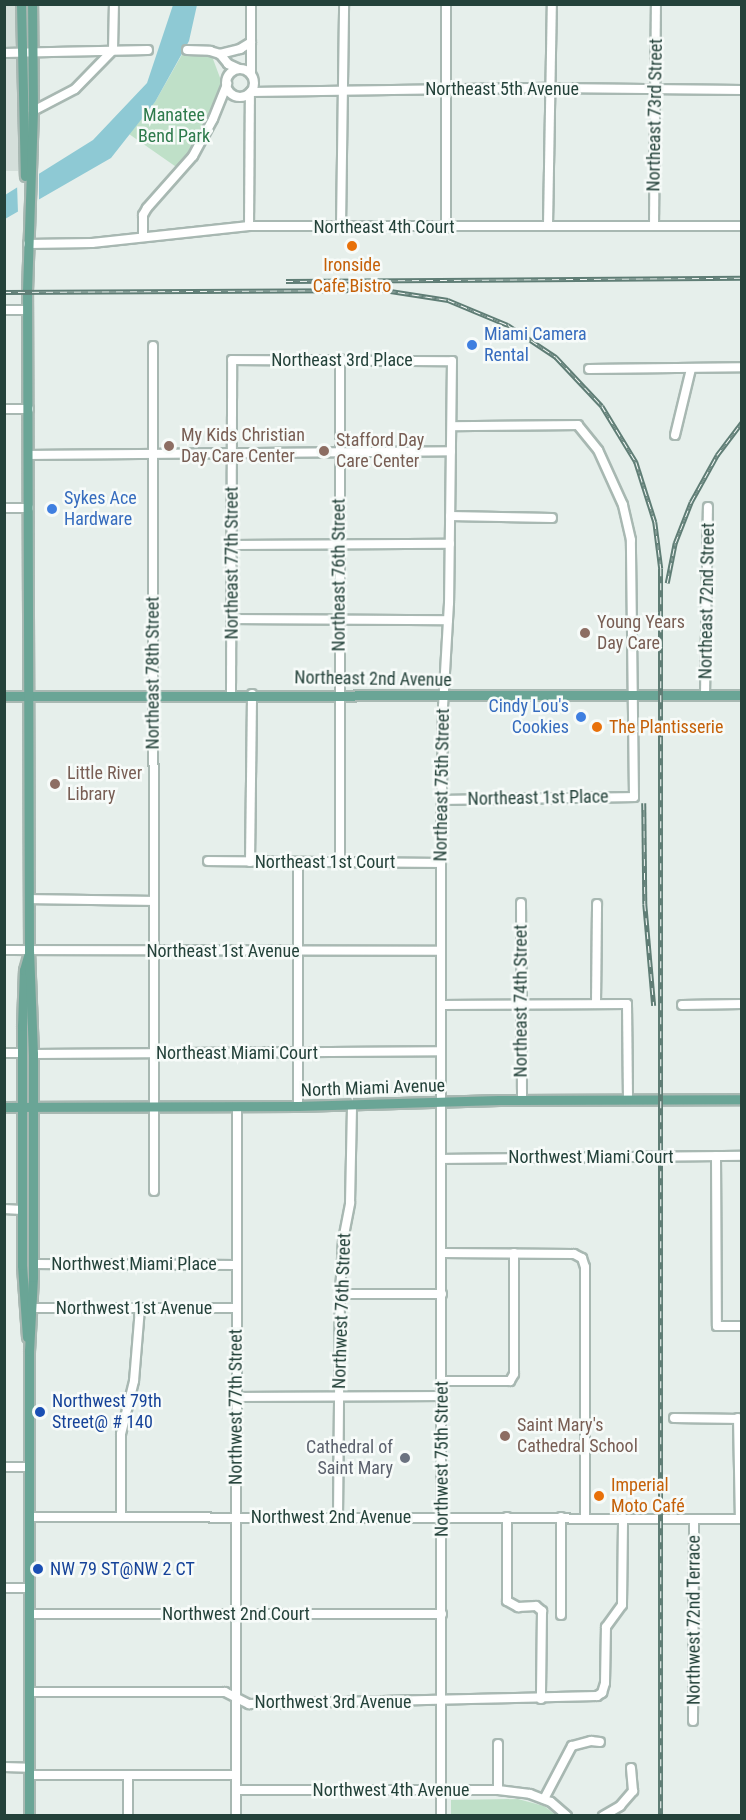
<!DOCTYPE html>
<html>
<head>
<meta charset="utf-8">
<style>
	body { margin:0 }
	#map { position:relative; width:746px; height:1820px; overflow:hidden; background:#e6efeb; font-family:"Roboto Condensed",sans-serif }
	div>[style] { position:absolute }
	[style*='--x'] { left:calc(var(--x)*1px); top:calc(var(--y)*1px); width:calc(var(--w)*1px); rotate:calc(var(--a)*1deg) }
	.built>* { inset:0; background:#d4dfda }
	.green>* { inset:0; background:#bfe0c8 }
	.water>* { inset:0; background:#8ec9d4 }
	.pier>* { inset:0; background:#e6efeb }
	.roads { filter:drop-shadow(2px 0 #a8b8b2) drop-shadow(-2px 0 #a8b8b2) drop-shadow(0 2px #a8b8b2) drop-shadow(0 -2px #a8b8b2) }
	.minor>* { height:8px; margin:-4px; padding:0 4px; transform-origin:4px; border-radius:4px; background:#fff }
	.minor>.ring { margin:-4px; padding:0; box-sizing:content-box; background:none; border:8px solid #fff; border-radius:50% }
	.major>* { height:9px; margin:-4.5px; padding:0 4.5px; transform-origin:4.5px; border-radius:4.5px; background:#6aa596 }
	.rail>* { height:4.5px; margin-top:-2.25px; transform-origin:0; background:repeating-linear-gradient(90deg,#f7fbf9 0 7px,#5f7d75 0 14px); box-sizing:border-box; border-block:2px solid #5f7d75 }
	.dots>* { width:16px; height:16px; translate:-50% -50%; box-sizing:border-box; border:3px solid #f7fbf9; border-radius:50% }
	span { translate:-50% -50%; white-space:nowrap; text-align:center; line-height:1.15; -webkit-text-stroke:5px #f7fbf9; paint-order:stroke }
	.street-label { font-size:18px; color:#24423a }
	.park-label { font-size:18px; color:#2d7a4b }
	.food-label { font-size:18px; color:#c56008 }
	.left { translate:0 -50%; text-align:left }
	.shop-label { font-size:18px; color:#366cbe }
	.right { translate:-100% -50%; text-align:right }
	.education-label { font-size:18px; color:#785e54 }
	.transit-label { font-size:18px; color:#164399 }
	.worship-label { font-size:18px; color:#5b616d }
	.frame { position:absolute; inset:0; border:6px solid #24423a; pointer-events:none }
</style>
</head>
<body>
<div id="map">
	<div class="built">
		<div style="clip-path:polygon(5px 5px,18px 5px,18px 171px,5px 171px)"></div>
	</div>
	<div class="green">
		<div style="clip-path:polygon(184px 51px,210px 51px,225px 91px,182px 171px,129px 134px,155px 102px)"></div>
		<div style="clip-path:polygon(518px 1799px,544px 1806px,556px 1815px,451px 1815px,451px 1800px)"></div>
	</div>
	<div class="water">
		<div style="clip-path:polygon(173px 5px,197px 5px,189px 41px,155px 102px,111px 158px,5px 219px,5px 195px,93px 140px,147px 83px)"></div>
	</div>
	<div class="pier">
		<div style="clip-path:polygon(39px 171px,39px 201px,18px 213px,17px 184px)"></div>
	</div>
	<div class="roads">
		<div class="minor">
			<div style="--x:446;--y:4;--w:224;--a:90"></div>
			<div style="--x:187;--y:50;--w:23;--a:2"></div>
			<div style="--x:210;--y:51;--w:10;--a:17"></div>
			<div style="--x:220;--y:54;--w:13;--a:51"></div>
			<div style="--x:228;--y:64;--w:12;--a:24"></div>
			<div style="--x:4;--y:53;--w:144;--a:-1.2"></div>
			<div style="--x:220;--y:54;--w:21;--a:-14"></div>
			<div style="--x:240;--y:49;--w:13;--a:-32"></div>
			<div class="ring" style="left:226px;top:69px;width:20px;height:20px"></div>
			<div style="--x:251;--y:74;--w:70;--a:-90"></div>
			<div style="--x:251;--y:92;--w:300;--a:-0.8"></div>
			<div style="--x:551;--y:88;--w:191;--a:0.6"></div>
			<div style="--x:33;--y:111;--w:47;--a:-27.6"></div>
			<div style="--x:75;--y:89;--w:54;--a:-45.7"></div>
			<div style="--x:113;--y:50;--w:46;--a:-88.8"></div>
			<div style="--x:548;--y:225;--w:221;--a:-89"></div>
			<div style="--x:249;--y:226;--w:133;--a:-89.6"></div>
			<div style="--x:654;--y:226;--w:222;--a:-89.5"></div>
			<div style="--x:341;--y:227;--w:223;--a:-89.2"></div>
			<div style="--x:143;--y:237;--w:22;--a:-90"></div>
			<div style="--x:143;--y:215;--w:8;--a:-60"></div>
			<div style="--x:147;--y:208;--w:69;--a:-48.5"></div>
			<div style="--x:193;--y:156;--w:42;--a:-61.6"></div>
			<div style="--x:213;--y:119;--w:38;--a:-68"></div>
			<div style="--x:28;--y:244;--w:64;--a:-0.9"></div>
			<div style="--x:92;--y:243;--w:158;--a:-6.2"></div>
			<div style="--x:249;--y:226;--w:493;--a:0"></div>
			<div style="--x:4;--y:310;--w:23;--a:0"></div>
			<div style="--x:153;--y:346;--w:845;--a:89.93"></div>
			<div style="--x:340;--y:359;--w:503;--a:90"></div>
			<div style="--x:589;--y:369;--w:153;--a:-0.7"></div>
			<div style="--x:4;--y:409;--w:25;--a:0"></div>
			<div style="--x:675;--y:435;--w:68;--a:-76.4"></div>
			<div style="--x:29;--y:455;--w:422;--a:-0.5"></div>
			<div style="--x:4;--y:508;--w:25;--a:0"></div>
			<div style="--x:450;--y:516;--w:102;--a:1.1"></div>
			<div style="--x:232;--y:545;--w:218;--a:-0.3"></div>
			<div style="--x:232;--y:619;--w:216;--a:0.3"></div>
			<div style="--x:231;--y:694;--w:334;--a:-89.8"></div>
			<div style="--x:232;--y:360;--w:220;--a:0.3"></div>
			<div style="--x:452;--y:361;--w:242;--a:90.7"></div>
			<div style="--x:449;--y:603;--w:103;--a:93.3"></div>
			<div style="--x:443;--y:706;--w:157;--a:90.7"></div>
			<div style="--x:441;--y:863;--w:953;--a:90"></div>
			<div style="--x:705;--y:695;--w:188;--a:-89.1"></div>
			<div style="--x:442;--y:800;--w:192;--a:-0.9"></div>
			<div style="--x:634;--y:797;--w:257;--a:-90.7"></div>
			<div style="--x:631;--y:540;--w:36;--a:-103"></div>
			<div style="--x:623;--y:505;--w:60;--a:-114.4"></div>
			<div style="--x:598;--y:450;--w:32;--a:-129"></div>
			<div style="--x:578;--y:425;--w:126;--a:179.5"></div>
			<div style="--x:208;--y:861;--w:233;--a:0.5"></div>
			<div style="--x:250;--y:862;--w:168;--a:-89.3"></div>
			<div style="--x:298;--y:862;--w:244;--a:90"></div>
			<div style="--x:29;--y:899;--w:124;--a:0.9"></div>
			<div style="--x:521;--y:903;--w:196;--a:89.7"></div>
			<div style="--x:4;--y:950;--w:437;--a:0.1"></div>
			<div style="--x:596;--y:1004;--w:100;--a:-89.4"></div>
			<div style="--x:441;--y:1005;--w:186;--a:-0.3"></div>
			<div style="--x:627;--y:1004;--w:95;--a:89.4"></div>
			<div style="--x:682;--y:1005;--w:60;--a:-1"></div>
			<div style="--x:4;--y:1053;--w:19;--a:0"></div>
			<div style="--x:33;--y:1054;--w:408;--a:-0.4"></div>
			<div style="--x:716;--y:1156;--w:170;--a:89.7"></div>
			<div style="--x:717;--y:1326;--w:25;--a:0"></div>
			<div style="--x:441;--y:1159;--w:301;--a:-0.6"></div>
			<div style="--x:4;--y:1209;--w:18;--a:3"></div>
			<div style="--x:442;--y:1253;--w:132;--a:0.4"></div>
			<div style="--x:574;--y:1254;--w:9;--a:27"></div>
			<div style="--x:582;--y:1258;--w:9;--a:72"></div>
			<div style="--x:585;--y:1267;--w:251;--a:90"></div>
			<div style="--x:33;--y:1264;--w:203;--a:0.3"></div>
			<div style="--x:340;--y:1294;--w:102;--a:0"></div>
			<div style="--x:32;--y:1308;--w:204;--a:0"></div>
			<div style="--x:442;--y:1381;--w:68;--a:0"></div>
			<div style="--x:510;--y:1381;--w:8;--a:-60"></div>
			<div style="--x:514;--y:1374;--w:121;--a:-90"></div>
			<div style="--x:236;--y:1397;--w:206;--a:-0.3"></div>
			<div style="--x:674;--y:1418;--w:68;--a:0.8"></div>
			<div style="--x:738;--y:1418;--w:101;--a:88.9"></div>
			<div style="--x:4;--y:1467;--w:25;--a:0"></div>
			<div style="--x:29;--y:1517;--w:713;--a:0.16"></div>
			<div style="--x:121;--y:1517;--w:83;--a:-90"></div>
			<div style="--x:121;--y:1434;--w:55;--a:-76.2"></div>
			<div style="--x:134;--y:1381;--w:73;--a:-85.3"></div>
			<div style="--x:338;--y:1517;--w:223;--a:-89.5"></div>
			<div style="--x:340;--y:1294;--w:54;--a:-86.8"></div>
			<div style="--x:343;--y:1240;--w:38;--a:-79"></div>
			<div style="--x:350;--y:1203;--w:97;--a:-88.8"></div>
			<div style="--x:507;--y:1517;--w:84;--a:90"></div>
			<div style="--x:507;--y:1601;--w:13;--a:29"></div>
			<div style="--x:518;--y:1607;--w:18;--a:-3"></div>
			<div style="--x:536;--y:1606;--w:8;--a:40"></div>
			<div style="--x:542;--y:1611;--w:88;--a:90.7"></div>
			<div style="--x:561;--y:1517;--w:98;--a:90"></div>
			<div style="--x:4;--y:1588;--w:25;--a:0"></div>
			<div style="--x:29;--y:1614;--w:413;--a:0"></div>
			<div style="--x:29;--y:1692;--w:196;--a:0"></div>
			<div style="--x:225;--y:1692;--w:27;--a:27"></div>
			<div style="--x:249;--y:1704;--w:348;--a:-1.3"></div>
			<div style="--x:597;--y:1696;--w:6;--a:-31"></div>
			<div style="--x:602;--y:1693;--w:10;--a:-73"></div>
			<div style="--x:605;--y:1683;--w:56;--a:-89"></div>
			<div style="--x:606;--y:1627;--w:27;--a:-54"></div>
			<div style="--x:622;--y:1605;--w:87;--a:-89.3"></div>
			<div style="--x:693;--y:1721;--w:202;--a:-89.7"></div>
			<div style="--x:498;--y:1744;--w:46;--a:90"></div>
			<div style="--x:4;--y:1767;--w:25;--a:2"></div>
			<div style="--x:29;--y:1775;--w:207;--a:0"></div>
			<div style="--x:128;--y:1775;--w:41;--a:90"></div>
			<div style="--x:236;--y:1790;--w:262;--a:0"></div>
			<div style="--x:498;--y:1790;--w:32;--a:7"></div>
			<div style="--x:530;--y:1794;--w:22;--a:21"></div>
			<div style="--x:551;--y:1802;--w:21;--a:41"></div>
			<div style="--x:544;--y:1799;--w:60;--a:-62.2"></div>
			<div style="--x:572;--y:1746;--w:20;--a:-15"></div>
			<div style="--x:591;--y:1741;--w:9;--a:6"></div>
			<div style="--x:236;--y:1816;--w:709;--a:-89.92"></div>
			<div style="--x:603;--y:1816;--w:20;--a:-30"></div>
			<div style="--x:620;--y:1806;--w:20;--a:-49"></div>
			<div style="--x:633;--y:1791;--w:23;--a:-95"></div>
		</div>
		<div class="major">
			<div style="--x:21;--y:4;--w:172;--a:88.7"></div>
			<div style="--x:4;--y:696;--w:738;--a:-0.08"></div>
			<div style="--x:4;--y:1107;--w:294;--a:-0.2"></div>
			<div style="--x:298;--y:1106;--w:201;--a:-1.7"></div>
			<div style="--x:499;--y:1100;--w:243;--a:-0.2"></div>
			<div style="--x:27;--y:1337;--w:72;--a:-94"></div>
			<div style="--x:22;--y:1265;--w:239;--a:-90"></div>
			<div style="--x:22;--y:1026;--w:56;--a:-88"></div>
			<div style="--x:24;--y:970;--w:15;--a:-74"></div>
			<div style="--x:29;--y:1816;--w:465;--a:-90"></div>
			<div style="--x:29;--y:1351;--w:74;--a:-86.9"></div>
			<div style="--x:33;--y:1277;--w:223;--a:-90"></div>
			<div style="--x:33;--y:1054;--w:103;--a:-92.2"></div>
			<div style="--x:29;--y:951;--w:660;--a:-90.17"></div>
			<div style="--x:27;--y:291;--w:180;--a:-88.1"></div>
			<div style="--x:33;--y:111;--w:107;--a:-90.5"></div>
		</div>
	</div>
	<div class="rail">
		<div style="--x:286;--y:281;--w:456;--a:-0.4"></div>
		<div style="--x:4;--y:292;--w:380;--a:-0.3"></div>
		<div style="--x:384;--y:290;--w:65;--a:8.9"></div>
		<div style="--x:448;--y:300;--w:65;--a:22.6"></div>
		<div style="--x:508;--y:325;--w:58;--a:33.7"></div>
		<div style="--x:556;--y:357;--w:67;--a:46.8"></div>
		<div style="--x:602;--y:406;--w:66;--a:58.7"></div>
		<div style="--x:636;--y:462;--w:63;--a:72.4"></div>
		<div style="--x:655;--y:522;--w:47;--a:82.7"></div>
		<div style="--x:661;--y:569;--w:1247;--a:90"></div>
		<div style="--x:667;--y:583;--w:41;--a:-78.7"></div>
		<div style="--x:675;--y:543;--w:44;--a:-68.7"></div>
		<div style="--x:691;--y:502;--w:54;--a:-61"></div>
		<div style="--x:717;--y:455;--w:41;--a:-52.9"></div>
		<div style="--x:644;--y:803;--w:101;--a:89.4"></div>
		<div style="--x:645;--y:904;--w:102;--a:85"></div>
	</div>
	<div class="dots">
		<div style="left:352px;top:246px;background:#e8710a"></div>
		<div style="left:472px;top:345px;background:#3f7fe0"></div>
		<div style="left:169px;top:446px;background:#8d6e63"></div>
		<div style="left:324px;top:451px;background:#8d6e63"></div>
		<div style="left:52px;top:509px;background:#3f7fe0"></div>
		<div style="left:585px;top:633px;background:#8d6e63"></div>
		<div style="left:581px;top:717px;background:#3f7fe0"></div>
		<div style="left:597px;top:727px;background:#e8710a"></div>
		<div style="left:55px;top:784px;background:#8d6e63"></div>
		<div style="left:40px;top:1412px;background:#1a4fb4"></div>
		<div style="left:505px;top:1436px;background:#8d6e63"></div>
		<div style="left:405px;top:1458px;background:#6b7280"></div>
		<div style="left:599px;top:1496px;background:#e8710a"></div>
		<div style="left:38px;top:1569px;background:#1a4fb4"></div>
	</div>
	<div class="street-label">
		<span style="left:502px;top:89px">Northeast 5th Avenue</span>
		<span style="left:655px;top:115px;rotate:-89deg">Northeast 73rd Street</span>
		<span style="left:384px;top:227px">Northeast 4th Court</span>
		<span style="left:342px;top:360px">Northeast 3rd Place</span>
		<span style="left:232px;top:563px;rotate:-90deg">Northeast 77th Street</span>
		<span style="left:339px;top:575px;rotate:-90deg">Northeast 76th Street</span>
		<span style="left:707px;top:601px;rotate:-89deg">Northeast 72nd Street</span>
		<span style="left:153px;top:673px;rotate:-90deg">Northeast 78th Street</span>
		<span style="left:373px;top:679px;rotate:1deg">Northeast 2nd Avenue</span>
		<span style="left:442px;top:785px;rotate:-89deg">Northeast 75th Street</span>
		<span style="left:538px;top:798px;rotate:-1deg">Northeast 1st Place</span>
		<span style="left:325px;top:862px">Northeast 1st Court</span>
		<span style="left:223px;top:951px">Northeast 1st Avenue</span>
		<span style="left:521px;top:1001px;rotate:-90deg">Northeast 74th Street</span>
		<span style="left:237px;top:1053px">Northeast Miami Court</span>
		<span style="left:373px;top:1088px;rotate:-2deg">North Miami Avenue</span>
		<span style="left:591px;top:1157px">Northwest Miami Court</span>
		<span style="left:134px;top:1264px">Northwest Miami Place</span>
		<span style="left:134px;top:1308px">Northwest 1st Avenue</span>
		<span style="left:342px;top:1311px;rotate:-88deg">Northwest 76th Street</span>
		<span style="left:236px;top:1407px;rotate:-90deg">Northwest 77th Street</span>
		<span style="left:442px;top:1459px;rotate:-90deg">Northwest 75th Street</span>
		<span style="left:331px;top:1517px">Northwest 2nd Avenue</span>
		<span style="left:236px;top:1614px">Northwest 2nd Court</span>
		<span style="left:694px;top:1620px;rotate:-90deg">Northwest 72nd Terrace</span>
		<span style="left:333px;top:1702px">Northwest 3rd Avenue</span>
		<span style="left:391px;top:1790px">Northwest 4th Avenue</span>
	</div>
	<div class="park-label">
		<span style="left:174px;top:126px">Manatee<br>Bend Park</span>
	</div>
	<div class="food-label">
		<span style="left:352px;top:276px">Ironside<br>Cafe Bistro</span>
		<span class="left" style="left:609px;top:727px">The Plantisserie</span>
		<span class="left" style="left:611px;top:1496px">Imperial<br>Moto Café</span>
	</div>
	<div class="shop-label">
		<span class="left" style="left:484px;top:345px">Miami Camera<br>Rental</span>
		<span class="left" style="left:64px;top:509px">Sykes Ace<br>Hardware</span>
		<span class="right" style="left:569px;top:717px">Cindy Lou's<br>Cookies</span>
	</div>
	<div class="education-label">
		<span class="left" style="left:181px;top:446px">My Kids Christian<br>Day Care Center</span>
		<span class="left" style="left:336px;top:451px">Stafford Day<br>Care Center</span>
		<span class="left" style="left:597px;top:633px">Young Years<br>Day Care</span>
		<span class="left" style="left:67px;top:784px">Little River<br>Library</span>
		<span class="left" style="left:517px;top:1436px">Saint Mary's<br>Cathedral School</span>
	</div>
	<div class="transit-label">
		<span class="left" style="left:52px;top:1412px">Northwest 79th<br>Street@ # 140</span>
		<span class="left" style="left:50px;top:1569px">NW 79 ST@NW 2 CT</span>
	</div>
	<div class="worship-label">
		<span class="right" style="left:393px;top:1458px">Cathedral of<br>Saint Mary</span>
	</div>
	<div class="frame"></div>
</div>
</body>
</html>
